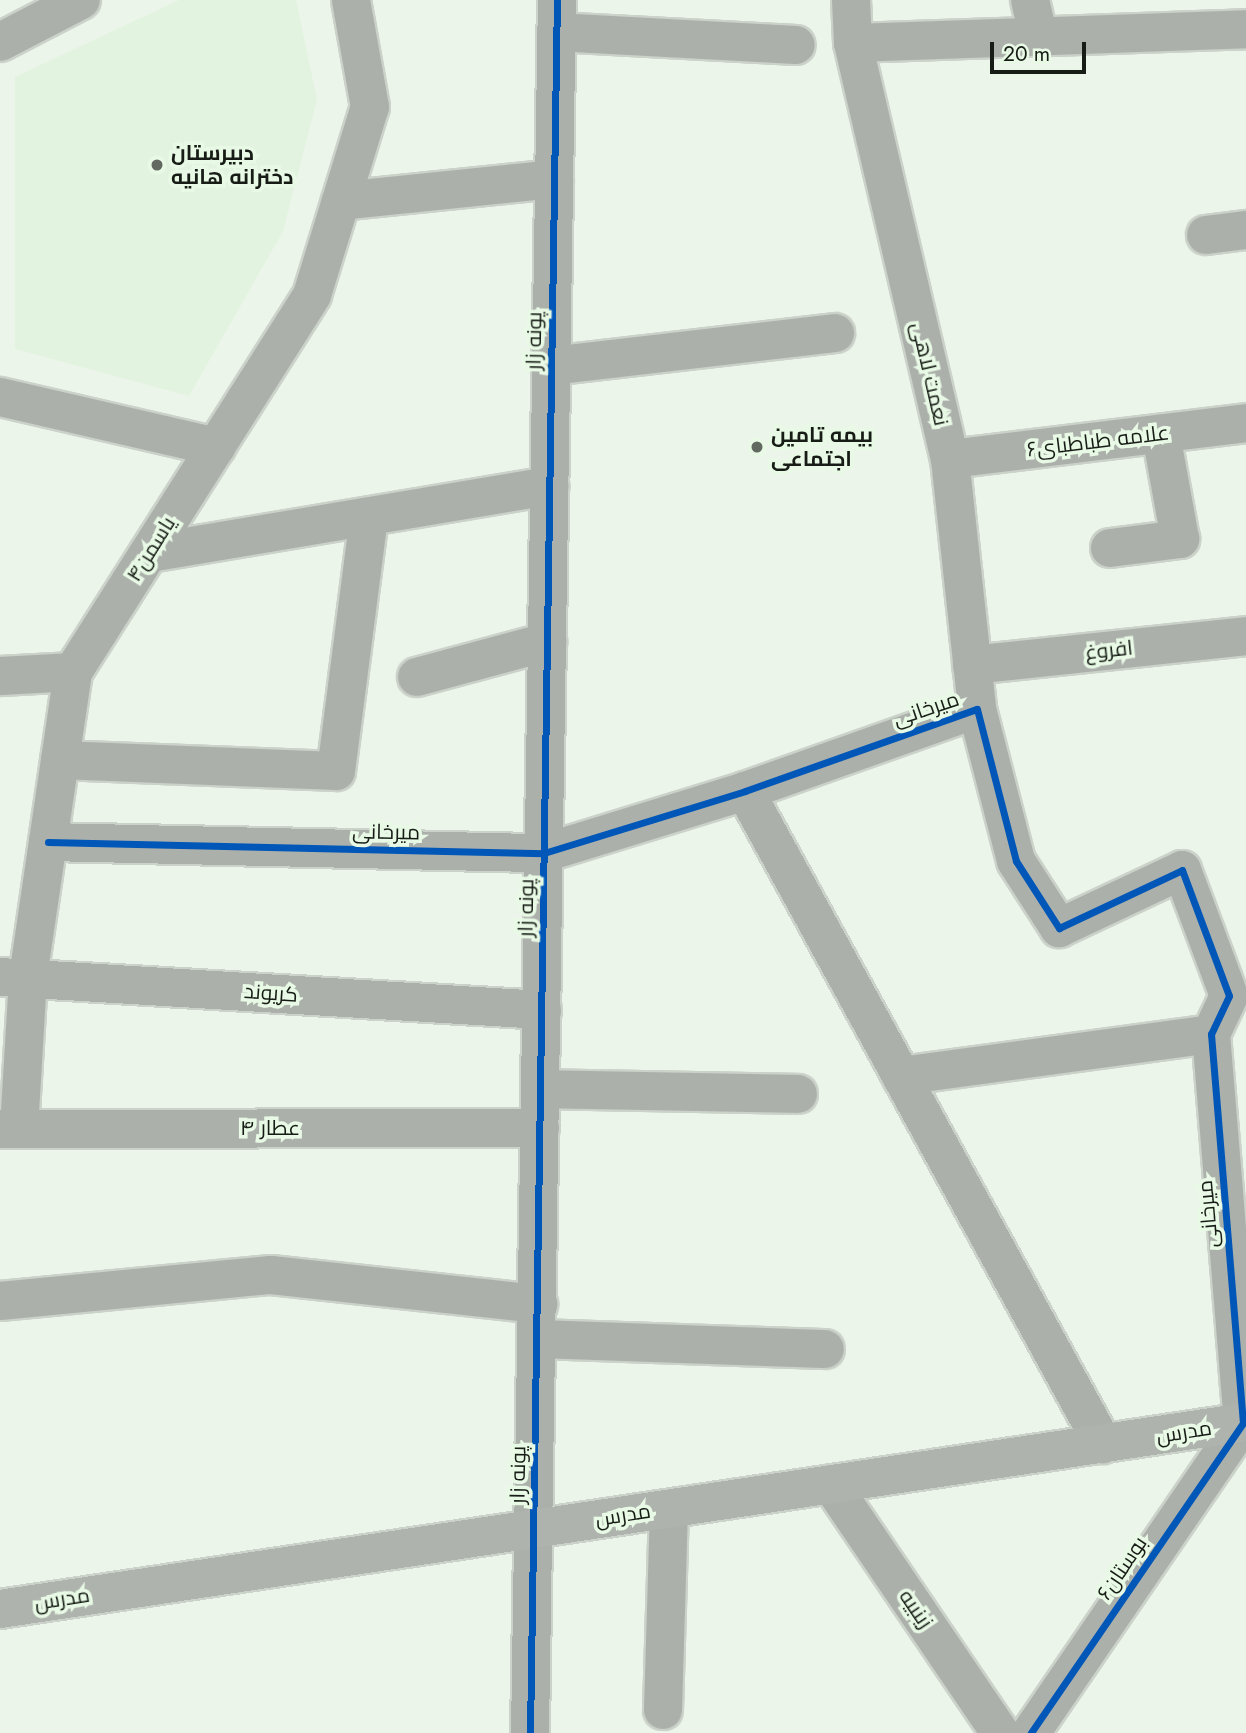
<!DOCTYPE html>
<html>
<head>
<meta charset="utf-8">
<style>
	body { margin:0 }
	#map { position:relative; width:1246px; height:1733px; overflow:hidden; background:#ecf5ea; font-family:Jost,Cairo,sans-serif }
	div>[style] { position:absolute }
	[style*='--x'] { left:calc(var(--x)*1px); top:calc(var(--y)*1px); width:calc(var(--w)*1px); rotate:calc(var(--a)*1deg) }
	.built>* { inset:0; background:#e2f3e0 }
	.roads { filter:drop-shadow(2px 0 #cbd2c9) drop-shadow(-2px 0 #cbd2c9) drop-shadow(0 2px #cbd2c9) drop-shadow(0 -2px #cbd2c9) }
	.minor>* { height:38px; margin:-19px; padding:0 19px; transform-origin:19px; border-radius:19px; background:#acb0ab }
	.major>* { height:38px; margin:-19px; padding:0 19px; transform-origin:19px; border-radius:19px; background:#aeb4ad }
	.cycleway>* { height:7px; margin:-3.5px; padding:0 3.5px; transform-origin:3.5px; border-radius:3.5px; background:#0057b8 }
	.dots>* { width:19px; height:19px; translate:-50% -50%; box-sizing:border-box; border:4px solid #e8fae5; border-radius:50% }
	span { translate:-50% -50%; white-space:nowrap; text-align:center; line-height:1.15; -webkit-text-stroke:7px #e8fae5; paint-order:stroke }
	.poi-label { font-size:21px; color:#171d16; font-weight:700 }
	.left { translate:0 -50%; text-align:left }
	.street-label { font-size:21px; color:#171d16 }
	.scale { position:absolute; left:990px; top:42px; width:96px; height:32px; box-sizing:border-box; border:4px solid #171d16; border-top:0; padding-left:9px; font-size:21px; line-height:24px; white-space:nowrap; color:#171d16; -webkit-text-stroke:5px #e8fae5; paint-order:stroke }
</style>
</head>
<body>
<div id="map">
	<div class="built">
		<div style="clip-path:polygon(179px 0,296px 0,317px 100px,283px 231px,189px 396px,15px 349px,15px 77px)"></div>
	</div>
	<div class="roads">
		<div class="minor">
			<div style="--x:851;--y:0;--w:43;--a:87.3"></div>
			<div style="--x:853;--y:43;--w:427;--a:76.9"></div>
			<div style="--x:950;--y:459;--w:251;--a:83.8"></div>
			<div style="--x:1030;--y:0;--w:37;--a:77"></div>
			<div style="--x:556;--y:32;--w:240;--a:3.1"></div>
			<div style="--x:0;--y:42;--w:91;--a:-27.4"></div>
			<div style="--x:853;--y:43;--w:393;--a:-2"></div>
			<div style="--x:341;--y:201;--w:214;--a:-5.9"></div>
			<div style="--x:1206;--y:235;--w:40;--a:-7.1"></div>
			<div style="--x:551;--y:366;--w:286;--a:-6.6"></div>
			<div style="--x:0;--y:397;--w:222;--a:13"></div>
			<div style="--x:950;--y:459;--w:298;--a:-6.9"></div>
			<div style="--x:1110;--y:548;--w:71;--a:-7.3"></div>
			<div style="--x:1180;--y:539;--w:107;--a:-100.3"></div>
			<div style="--x:149;--y:553;--w:406;--a:-9.5"></div>
			<div style="--x:972;--y:665;--w:276;--a:-6"></div>
			<div style="--x:0;--y:676;--w:73;--a:-3.1"></div>
			<div style="--x:417;--y:677;--w:135;--a:-15.1"></div>
			<div style="--x:60;--y:760;--w:276;--a:2.3"></div>
			<div style="--x:336;--y:771;--w:255;--a:-82.6"></div>
			<div style="--x:745;--y:791;--w:745;--a:61.27"></div>
			<div style="--x:48;--y:842;--w:496;--a:1.3"></div>
			<div style="--x:544;--y:853;--w:210;--a:-17.1"></div>
			<div style="--x:745;--y:791;--w:246;--a:-19.5"></div>
			<div style="--x:977;--y:709;--w:157;--a:75.6"></div>
			<div style="--x:1016;--y:861;--w:80;--a:57.3"></div>
			<div style="--x:1059;--y:928;--w:136;--a:-25.2"></div>
			<div style="--x:1182;--y:870;--w:134;--a:69.5"></div>
			<div style="--x:1229;--y:996;--w:42;--a:115.3"></div>
			<div style="--x:1211;--y:1034;--w:390;--a:85.3"></div>
			<div style="--x:1243;--y:1423;--w:376;--a:124.4"></div>
			<div style="--x:0;--y:977;--w:543;--a:3.48"></div>
			<div style="--x:901;--y:1076;--w:313;--a:-7.7"></div>
			<div style="--x:541;--y:1089;--w:257;--a:1.1"></div>
			<div style="--x:0;--y:1129;--w:540;--a:-0.11"></div>
			<div style="--x:19;--y:1129;--w:152;--a:-86.6"></div>
			<div style="--x:28;--y:977;--w:308;--a:-81.6"></div>
			<div style="--x:73;--y:672;--w:446;--a:-57.6"></div>
			<div style="--x:312;--y:295;--w:197;--a:-72.9"></div>
			<div style="--x:370;--y:107;--w:109;--a:-100.1"></div>
			<div style="--x:0;--y:1301;--w:272;--a:-5.5"></div>
			<div style="--x:271;--y:1275;--w:269;--a:6.2"></div>
			<div style="--x:537;--y:1339;--w:288;--a:2"></div>
			<div style="--x:831;--y:1484;--w:301;--a:55.8"></div>
			<div style="--x:663;--y:1710;--w:201;--a:-88.3"></div>
			<div style="--x:530;--y:1733;--w:1733;--a:-89.11"></div>
		</div>
		<div class="major">
			<div style="--x:0;--y:1609;--w:1260;--a:-8.54"></div>
		</div>
	</div>
	<div class="cycleway">
		<div style="--x:48;--y:842;--w:496;--a:1.3"></div>
		<div style="--x:544;--y:853;--w:210;--a:-17.1"></div>
		<div style="--x:745;--y:791;--w:246;--a:-19.5"></div>
		<div style="--x:977;--y:709;--w:157;--a:75.6"></div>
		<div style="--x:1016;--y:861;--w:80;--a:57.3"></div>
		<div style="--x:1059;--y:928;--w:136;--a:-25.2"></div>
		<div style="--x:1182;--y:870;--w:134;--a:69.5"></div>
		<div style="--x:1229;--y:996;--w:42;--a:115.3"></div>
		<div style="--x:1211;--y:1034;--w:390;--a:85.3"></div>
		<div style="--x:1243;--y:1423;--w:376;--a:124.4"></div>
		<div style="--x:530;--y:1733;--w:1733;--a:-89.11"></div>
	</div>
	<div class="dots">
		<div style="left:157px;top:165px;background:#626960"></div>
		<div style="left:757px;top:447px;background:#626960"></div>
	</div>
	<div class="poi-label">
		<span class="left" style="left:171px;top:165px">دبیرستان<br>دخترانه هانیه</span>
		<span class="left" style="left:771px;top:447px">بیمه تامین<br>اجتماعی</span>
	</div>
	<div class="street-label">
		<span style="left:534px;top:341px;rotate:-89deg">پونه زار</span>
		<span style="left:930px;top:374px;rotate:77deg">نعمت لاهی</span>
		<span style="left:1098px;top:441px;rotate:-7deg">علامه طباطبای۶</span>
		<span style="left:151px;top:549px;rotate:-58deg">یاسمن۴</span>
		<span style="left:1109px;top:650px;rotate:-6deg">افروغ</span>
		<span style="left:926px;top:709px;rotate:-19deg">میرخانی</span>
		<span style="left:386px;top:832px;rotate:1deg">میرخانی</span>
		<span style="left:526px;top:908px;rotate:-89deg">پونه زار</span>
		<span style="left:271px;top:993px;rotate:4deg">کریوند</span>
		<span style="left:270px;top:1128px">عطار ۴</span>
		<span style="left:1208px;top:1214px;rotate:-95deg">میرخانی</span>
		<span style="left:1184px;top:1432px;rotate:-9deg">مدرس</span>
		<span style="left:518px;top:1475px;rotate:-89deg">پونه زار</span>
		<span style="left:623px;top:1515px;rotate:-9deg">مدرس</span>
		<span style="left:1122px;top:1568px;rotate:-56deg">بوستان۶</span>
		<span style="left:62px;top:1599px;rotate:-9deg">مدرس</span>
		<span style="left:916px;top:1609px;rotate:56deg">زینبیه</span>
	</div>
	<div class="scale">20 m</div>
</div>
</body>
</html>
